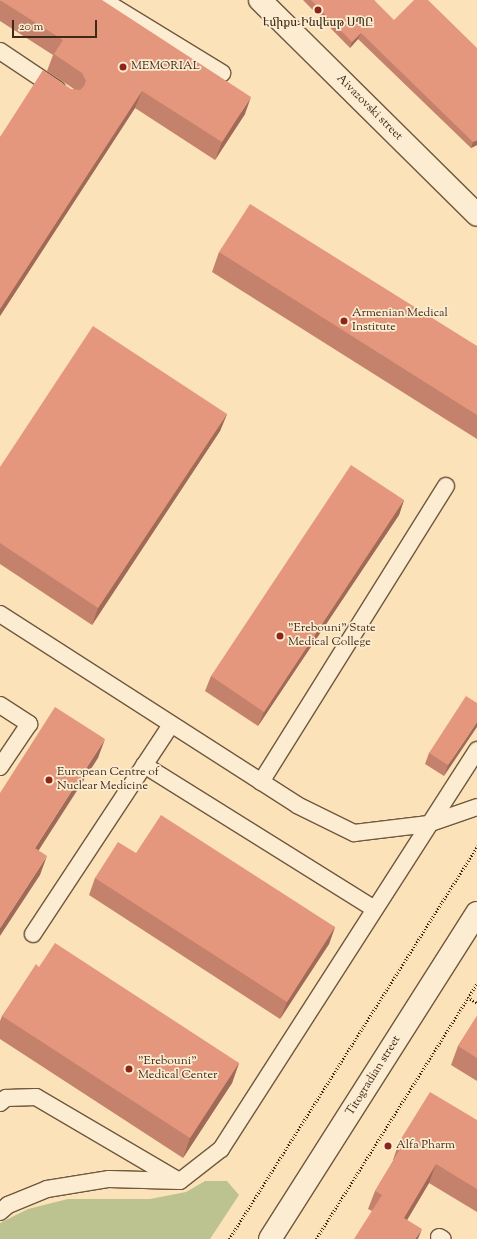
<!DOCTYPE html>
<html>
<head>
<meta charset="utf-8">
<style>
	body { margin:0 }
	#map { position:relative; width:477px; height:1239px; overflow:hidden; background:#fbe2b9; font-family:"Sorts Mill Goudy","Noto Serif Armenian",serif }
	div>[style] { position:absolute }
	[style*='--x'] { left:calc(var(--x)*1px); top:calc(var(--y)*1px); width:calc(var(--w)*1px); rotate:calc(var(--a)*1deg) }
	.green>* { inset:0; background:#bdc390 }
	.path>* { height:2.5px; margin-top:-1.25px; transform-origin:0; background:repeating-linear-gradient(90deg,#412a15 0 1px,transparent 0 3px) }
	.roads { filter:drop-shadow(1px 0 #70583e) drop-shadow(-1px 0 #70583e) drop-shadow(0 1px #70583e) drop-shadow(0 -1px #70583e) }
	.service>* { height:16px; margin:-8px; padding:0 8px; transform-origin:8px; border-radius:8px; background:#fcecd2 }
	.tertiary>* { height:22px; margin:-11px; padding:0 11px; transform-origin:11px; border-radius:11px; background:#fcecd2 }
	.secondary>* { height:22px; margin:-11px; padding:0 11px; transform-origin:11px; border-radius:11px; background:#fcecd2 }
	.wall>* { inset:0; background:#c4826c }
	.shaded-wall>* { inset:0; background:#a06a58 }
	.building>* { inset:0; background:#e4977d }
	.dots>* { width:11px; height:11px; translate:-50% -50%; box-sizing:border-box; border:2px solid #fcecd2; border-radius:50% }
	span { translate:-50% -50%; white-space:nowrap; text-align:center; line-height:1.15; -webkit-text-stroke:3.5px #fcecd2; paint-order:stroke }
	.poi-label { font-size:12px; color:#412a15 }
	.left { translate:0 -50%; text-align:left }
	.street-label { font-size:12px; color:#412a15 }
	.scale { position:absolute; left:12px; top:20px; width:85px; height:18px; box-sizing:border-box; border:2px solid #412a15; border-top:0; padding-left:5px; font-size:12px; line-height:14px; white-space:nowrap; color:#412a15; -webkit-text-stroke:3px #fcecd2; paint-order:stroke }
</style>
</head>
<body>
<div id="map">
	<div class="green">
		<div style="clip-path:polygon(205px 1181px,227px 1181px,239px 1195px,210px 1239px,0 1239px,0 1223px,28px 1209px,68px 1199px,150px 1199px,186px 1192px)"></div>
	</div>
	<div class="path">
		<div style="--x:468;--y:997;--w:11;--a:34"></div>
		<div style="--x:229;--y:1239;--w:465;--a:-57.7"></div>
		<div style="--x:316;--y:1239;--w:302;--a:-57.8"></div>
	</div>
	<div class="roads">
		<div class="service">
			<div style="--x:103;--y:0;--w:140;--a:31.5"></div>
			<div style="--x:0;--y:51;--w:69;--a:33.7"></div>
			<div style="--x:0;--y:614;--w:353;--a:32.7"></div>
			<div style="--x:297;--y:805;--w:64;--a:26.2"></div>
			<div style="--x:354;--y:833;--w:75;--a:-6.9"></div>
			<div style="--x:428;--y:824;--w:52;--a:-19.1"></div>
			<div style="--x:0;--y:705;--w:35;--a:33"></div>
			<div style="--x:29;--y:724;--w:52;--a:124"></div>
			<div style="--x:144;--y:765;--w:270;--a:32"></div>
			<div style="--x:261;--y:782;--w:349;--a:-58"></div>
			<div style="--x:33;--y:934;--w:250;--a:-56.6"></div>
			<div style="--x:0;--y:1103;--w:8;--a:-40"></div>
			<div style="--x:6;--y:1098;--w:30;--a:-2"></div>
			<div style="--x:36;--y:1097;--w:162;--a:30.4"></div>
			<div style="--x:0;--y:1212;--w:11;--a:-41"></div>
			<div style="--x:8;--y:1205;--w:42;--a:-22.3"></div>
			<div style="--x:47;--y:1189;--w:63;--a:-9.2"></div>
			<div style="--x:109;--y:1179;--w:71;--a:1.6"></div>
			<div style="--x:180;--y:1181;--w:52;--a:-38"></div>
			<div style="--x:221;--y:1149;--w:474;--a:-57.3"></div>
			<div style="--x:439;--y:1237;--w:4;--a:27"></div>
		</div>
		<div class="tertiary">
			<div style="--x:270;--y:1239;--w:386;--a:-57.6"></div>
		</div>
		<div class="secondary">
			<div style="--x:260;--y:0;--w:305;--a:44.7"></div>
		</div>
	</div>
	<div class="wall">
		<div style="clip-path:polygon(0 0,245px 114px,215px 160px,135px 108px,0 316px,0 137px,74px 89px,47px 71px,53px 55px,0 21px)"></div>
		<div style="clip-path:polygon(303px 0,374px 0,477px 145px,471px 148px,358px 39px,350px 48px)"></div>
		<div style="clip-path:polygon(219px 252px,477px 346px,477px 439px,212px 272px)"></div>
		<div style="clip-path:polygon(227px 414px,220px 431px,92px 625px,0 564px,0 467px)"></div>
		<div style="clip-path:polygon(404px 500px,399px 515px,258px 726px,205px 691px,211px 676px)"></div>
		<div style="clip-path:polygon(477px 703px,444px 776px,425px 764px,429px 753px)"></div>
		<div style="clip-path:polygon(136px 853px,335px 927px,329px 944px,280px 1019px,89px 895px,95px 878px)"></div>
		<div style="clip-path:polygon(39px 967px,239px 1063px,232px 1083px,183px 1158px,0 1039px,0 1021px,2px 1016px)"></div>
		<div style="clip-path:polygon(477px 1016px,477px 1081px,451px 1065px,458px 1046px)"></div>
		<div style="clip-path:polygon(477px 1120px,477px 1212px,429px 1183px,407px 1220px,372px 1211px,368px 1209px,375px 1191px,393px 1161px,393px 1160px,399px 1142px)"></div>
	</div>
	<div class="shaded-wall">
		<div style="clip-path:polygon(361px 33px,358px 39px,350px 48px,352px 42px)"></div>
		<div style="clip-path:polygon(142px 91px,135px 108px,0 316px,0 309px)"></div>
		<div style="clip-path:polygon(251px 97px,245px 114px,215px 160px,222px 142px)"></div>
		<div style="clip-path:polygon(477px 140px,477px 145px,471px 148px,473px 142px)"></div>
		<div style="clip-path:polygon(227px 414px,220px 431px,92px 625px,98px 608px)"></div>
		<div style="clip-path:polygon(404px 500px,399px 515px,258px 726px,264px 712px)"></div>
		<div style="clip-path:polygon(477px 722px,477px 727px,444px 776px,448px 765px)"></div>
		<div style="clip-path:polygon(105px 739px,98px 758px,28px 867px,35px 848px)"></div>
		<div style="clip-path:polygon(47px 856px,40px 875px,0 936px,0 928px)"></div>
		<div style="clip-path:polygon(335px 927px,329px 944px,280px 1019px,287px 1002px)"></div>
		<div style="clip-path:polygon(239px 1063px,232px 1083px,183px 1158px,190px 1138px)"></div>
		<div style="clip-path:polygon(436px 1164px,429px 1183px,397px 1237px,404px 1218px)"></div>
		<div style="clip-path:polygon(422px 1229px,418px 1239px,415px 1239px)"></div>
	</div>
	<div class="building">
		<div style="clip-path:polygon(0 0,102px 0,251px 97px,222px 142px,142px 91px,0 309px,0 137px,43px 70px,71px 89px,80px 90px,84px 86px,86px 81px,82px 73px,54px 54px,63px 40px)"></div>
		<div style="clip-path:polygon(311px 0,374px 0,394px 20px,414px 0,428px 0,477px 48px,477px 140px,473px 142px,361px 33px,352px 42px)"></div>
		<div style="clip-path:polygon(250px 204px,477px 346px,477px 415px,219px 252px)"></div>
		<div style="clip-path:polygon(93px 326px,227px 414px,98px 608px,0 543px,0 467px)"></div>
		<div style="clip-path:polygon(351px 465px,404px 500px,264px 712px,211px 676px)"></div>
		<div style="clip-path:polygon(466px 696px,477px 703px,477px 722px,448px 765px,429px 753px)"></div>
		<div style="clip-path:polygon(55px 707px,105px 739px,35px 848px,47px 856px,0 928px,0 793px)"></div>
		<div style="clip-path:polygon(161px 815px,335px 927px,287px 1002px,95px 878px,118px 842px,136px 853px)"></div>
		<div style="clip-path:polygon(55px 943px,239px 1063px,190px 1138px,2px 1016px,36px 964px,39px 967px)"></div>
		<div style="clip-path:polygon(477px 1016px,477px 1058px,458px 1046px)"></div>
		<div style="clip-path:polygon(430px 1092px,477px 1120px,477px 1189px,436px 1164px,404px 1218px,422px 1229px,415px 1239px,354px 1239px,382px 1195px,375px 1191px,403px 1144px,399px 1142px)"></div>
	</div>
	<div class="dots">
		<div style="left:318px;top:10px;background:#8f2418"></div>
		<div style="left:123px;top:67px;background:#8f2418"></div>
		<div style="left:344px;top:321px;background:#8f2418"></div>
		<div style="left:280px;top:636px;background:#8f2418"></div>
		<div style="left:49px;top:780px;background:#8f2418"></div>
		<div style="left:129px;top:1069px;background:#8f2418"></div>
		<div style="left:388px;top:1146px;background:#8f2418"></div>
	</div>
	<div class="poi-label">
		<span style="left:318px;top:24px">Էմիքս-Ինվեսթ ՍՊԸ</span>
		<span class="left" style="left:131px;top:67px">MEMORIAL</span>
		<span class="left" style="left:352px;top:321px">Armenian Medical<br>Institute</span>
		<span class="left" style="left:288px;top:636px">"Erebouni" State<br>Medical College</span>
		<span class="left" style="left:57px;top:780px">European Centre of<br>Nuclear Medicine</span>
		<span class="left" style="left:138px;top:1069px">"Erebouni"<br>Medical Center</span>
		<span class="left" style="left:396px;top:1146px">Alfa Pharm</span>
	</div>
	<div class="street-label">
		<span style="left:369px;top:108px;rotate:45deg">Aivazovski street</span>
		<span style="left:374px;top:1076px;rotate:-58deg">Titogradian street</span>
	</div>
	<div class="scale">20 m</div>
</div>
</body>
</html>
